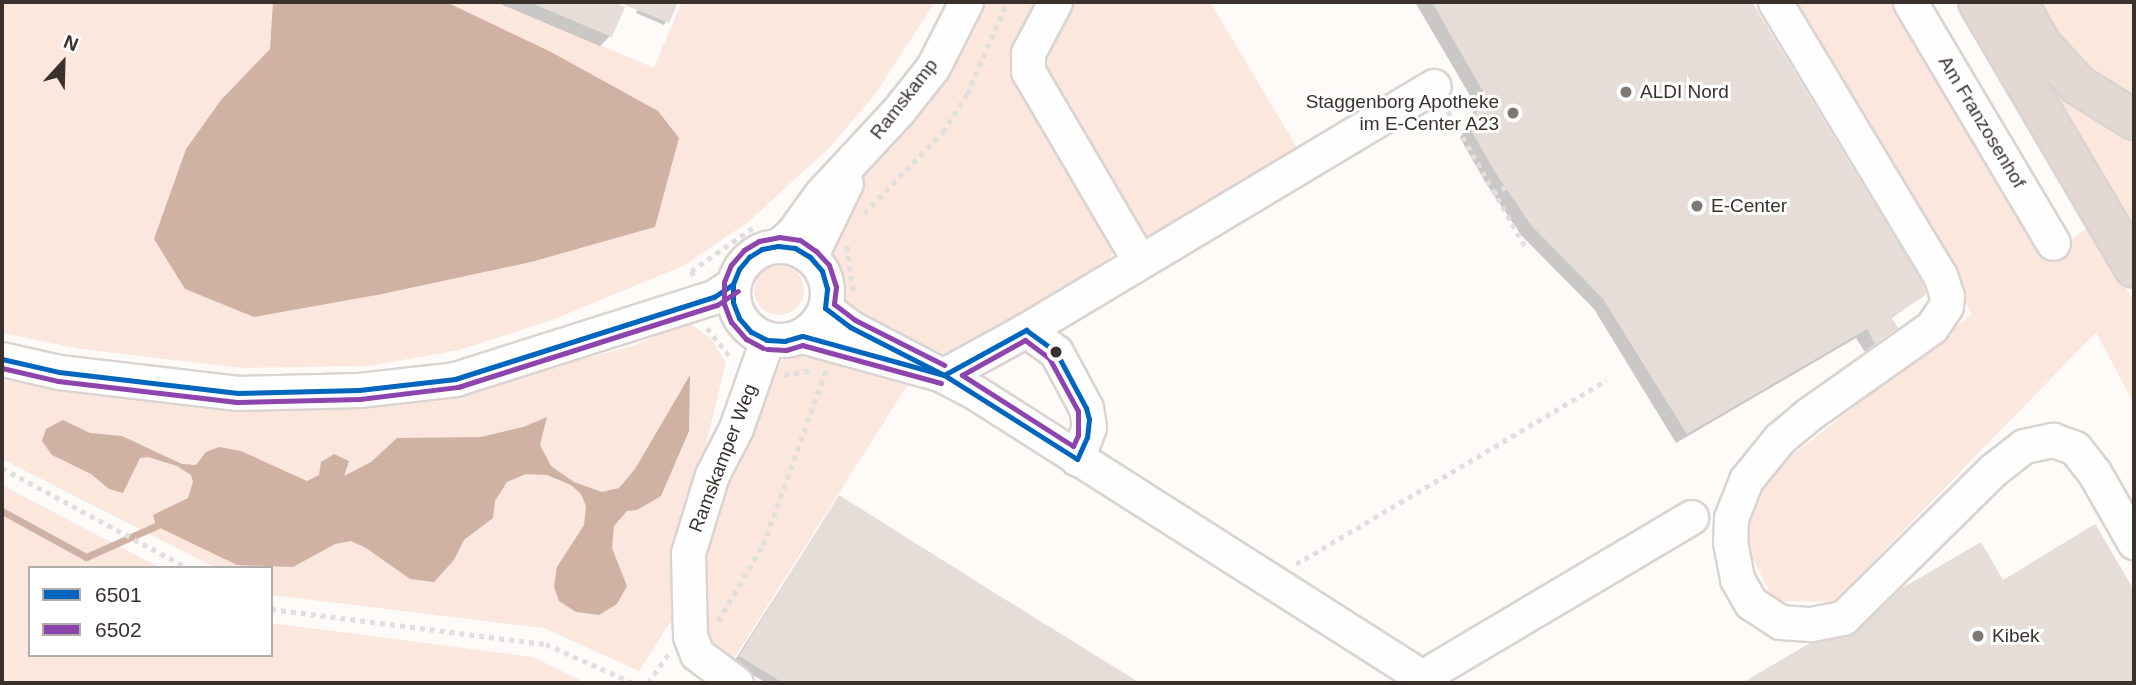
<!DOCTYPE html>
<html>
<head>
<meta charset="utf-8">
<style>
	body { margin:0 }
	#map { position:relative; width:2136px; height:685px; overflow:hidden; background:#fdfaf8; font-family:Helvetica,sans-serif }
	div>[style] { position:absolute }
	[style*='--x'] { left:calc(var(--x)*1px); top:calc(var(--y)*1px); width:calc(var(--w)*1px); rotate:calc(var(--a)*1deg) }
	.green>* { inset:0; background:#fbe7de }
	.round { border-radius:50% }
	.water>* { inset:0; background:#d0b2a5 }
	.shadow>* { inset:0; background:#0003 }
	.stream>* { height:7px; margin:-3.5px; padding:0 3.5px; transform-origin:3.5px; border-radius:3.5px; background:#d0b2a5 }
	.building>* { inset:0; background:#e6ddd8 }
	.path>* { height:4.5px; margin-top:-2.25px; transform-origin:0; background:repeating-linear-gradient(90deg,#e0dfde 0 5px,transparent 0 10px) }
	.roads { filter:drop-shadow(2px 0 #dad4d1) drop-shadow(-2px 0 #dad4d1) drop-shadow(0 2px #dad4d1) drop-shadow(0 -2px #dad4d1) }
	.minor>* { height:33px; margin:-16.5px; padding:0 16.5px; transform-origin:16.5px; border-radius:16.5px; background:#fffefe }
	.minor>.ring { margin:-16.5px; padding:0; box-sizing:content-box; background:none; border:33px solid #fffefe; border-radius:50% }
	.highway>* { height:38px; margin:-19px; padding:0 19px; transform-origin:19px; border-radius:19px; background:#e4d8d3 }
	.bus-1>* { height:5px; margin:-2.5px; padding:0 2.5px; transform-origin:2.5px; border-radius:2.5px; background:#0065bd }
	.bus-2>* { height:5px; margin:-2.5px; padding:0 2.5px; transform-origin:2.5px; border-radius:2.5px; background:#8e44ad }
	.dots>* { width:19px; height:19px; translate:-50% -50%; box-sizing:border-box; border:4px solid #fff; border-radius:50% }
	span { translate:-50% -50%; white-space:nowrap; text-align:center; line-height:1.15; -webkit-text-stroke:6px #fff; paint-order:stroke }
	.poi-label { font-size:19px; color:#3a312d }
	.left { translate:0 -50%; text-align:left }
	.right { translate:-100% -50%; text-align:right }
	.street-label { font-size:19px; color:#3a312d }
	.frame { position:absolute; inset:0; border:4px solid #3a312d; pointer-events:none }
	.legend { position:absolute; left:28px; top:566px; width:245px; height:91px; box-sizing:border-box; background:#fff; border:2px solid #b0adab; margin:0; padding:9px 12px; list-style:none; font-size:21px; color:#3a312d }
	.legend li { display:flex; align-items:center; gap:14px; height:35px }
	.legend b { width:35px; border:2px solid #b0adab }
	.north { position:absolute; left:28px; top:28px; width:70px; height:70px; -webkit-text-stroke:5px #fff; paint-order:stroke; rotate:22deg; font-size:19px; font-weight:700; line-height:28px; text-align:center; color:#3a312d }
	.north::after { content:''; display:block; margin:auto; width:24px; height:32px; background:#3a312d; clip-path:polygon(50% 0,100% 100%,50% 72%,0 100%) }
</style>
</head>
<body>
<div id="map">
	<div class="green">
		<div style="clip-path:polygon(2px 2px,497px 2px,654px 68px,682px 2px,935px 2px,876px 93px,829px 148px,748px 222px,685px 265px,552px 320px,459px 350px,369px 366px,242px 368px,81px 349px,2px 333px)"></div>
		<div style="clip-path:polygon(982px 2px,1043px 2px,1013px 58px,1113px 240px,1113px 253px,1104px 266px,947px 356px,846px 306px,830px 257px,832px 239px,854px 187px,886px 146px)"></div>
		<div style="clip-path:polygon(1068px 2px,1210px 2px,1299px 151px,1157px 234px,1143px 236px,1039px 69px)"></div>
		<div style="clip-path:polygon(1788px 2px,1898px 2px,2049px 254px,2088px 228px,2134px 301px,2134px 404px,2096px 332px,1834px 602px,1774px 601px,1740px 532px,1776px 468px,1972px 314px)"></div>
		<div style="clip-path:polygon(2034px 2px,2134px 2px,2134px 108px,2084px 72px)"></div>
		<div style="clip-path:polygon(2044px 71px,2134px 128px,2134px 225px)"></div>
		<div class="round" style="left:754px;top:265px;width:50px;height:50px"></div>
		<div style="clip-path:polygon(688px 322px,710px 338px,726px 362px,672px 584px,671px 621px,639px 671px,544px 628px,271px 595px,271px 568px,216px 568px,2px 459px,2px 380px,231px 409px,361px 407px,462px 392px,635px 345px)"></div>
		<div style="clip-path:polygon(800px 350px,840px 359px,908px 384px,733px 660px,708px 640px,699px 603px,700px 555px,721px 481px,784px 357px)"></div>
		<div style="clip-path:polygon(2px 485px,160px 568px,30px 568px,30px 655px,271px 655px,271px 623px,533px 657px,586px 683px,2px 683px)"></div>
	</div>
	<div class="water">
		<div style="clip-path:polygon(273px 2px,446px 2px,551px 52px,658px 111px,679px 138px,655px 227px,531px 262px,382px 294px,254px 317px,185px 289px,154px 239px,186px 149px,221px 100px,270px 49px)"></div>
		<div style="clip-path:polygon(690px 375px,689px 431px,661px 496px,637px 510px,627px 511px,614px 526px,612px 548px,627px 586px,617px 604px,599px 615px,576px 612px,559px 601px,554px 587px,557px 567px,584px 525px,586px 506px,581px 494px,571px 485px,547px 475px,526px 474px,507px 482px,495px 501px,493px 518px,464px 540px,454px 560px,434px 582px,410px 579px,366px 548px,351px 541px,335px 544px,293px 567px,237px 565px,156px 526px,153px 515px,188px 498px,193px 482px,191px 475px,177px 466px,148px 457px,140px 458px,123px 493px,109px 489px,91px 474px,52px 455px,42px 441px,46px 429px,63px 420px,90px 433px,122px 436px,182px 464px,196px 465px,206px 452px,219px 447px,241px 451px,307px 481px,319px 475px,321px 462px,334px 454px,349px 461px,344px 476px,371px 462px,397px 438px,481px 437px,523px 427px,547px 417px,540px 445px,551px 466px,574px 482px,602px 492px,619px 488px,635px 469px)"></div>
	</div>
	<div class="shadow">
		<div style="clip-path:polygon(496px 2px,609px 2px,623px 8px,610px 36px,600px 46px)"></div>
		<div style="clip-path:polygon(641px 2px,676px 2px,664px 25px,636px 13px)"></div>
		<div style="clip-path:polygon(1415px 2px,1750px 2px,1924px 295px,1890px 319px,1895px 328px,1865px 352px,1856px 338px,1676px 443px,1594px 309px,1521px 235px,1485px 182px,1460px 138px,1476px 106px)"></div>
		<div style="clip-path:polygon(839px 497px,1136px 683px,766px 683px,733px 663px)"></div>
		<div style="clip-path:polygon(2094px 527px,2134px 593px,2134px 683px,1746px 683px,1810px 645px,1857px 634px,2002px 583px)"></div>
	</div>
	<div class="stream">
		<div style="--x:2;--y:511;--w:96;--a:28.7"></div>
		<div style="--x:86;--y:557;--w:77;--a:-23.9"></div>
	</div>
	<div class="building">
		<div style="clip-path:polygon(529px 2px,614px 2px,625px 7px,612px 37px)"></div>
		<div style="clip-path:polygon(618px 2px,678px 2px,669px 23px)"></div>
		<div style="clip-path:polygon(1432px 2px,1752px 2px,1923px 284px,1926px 295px,1891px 317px,1898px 328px,1875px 344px,1867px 329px,1687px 434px,1603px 299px,1531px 225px,1495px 172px,1469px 127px,1485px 95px)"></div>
		<div style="clip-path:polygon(839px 495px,990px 590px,1140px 683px,783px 683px,739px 656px)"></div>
		<div style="clip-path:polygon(2095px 524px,2134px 590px,2134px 683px,1742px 683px,1810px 643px,1856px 632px,1897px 591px,1981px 542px,2003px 580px)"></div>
	</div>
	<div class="path">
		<div style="--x:1448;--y:111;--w:158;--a:60.3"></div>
		<div style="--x:1493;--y:194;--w:14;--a:-30"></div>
		<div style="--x:864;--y:213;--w:113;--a:-45.7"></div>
		<div style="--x:943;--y:132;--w:45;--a:-57.7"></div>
		<div style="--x:967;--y:94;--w:100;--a:-66.5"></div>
		<div style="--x:847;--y:246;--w:50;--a:82"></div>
		<div style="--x:693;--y:276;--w:5;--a:-112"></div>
		<div style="--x:691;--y:271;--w:80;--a:-34.9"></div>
		<div style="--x:707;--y:328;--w:40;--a:51"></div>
		<div style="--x:784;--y:375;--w:29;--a:-10"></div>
		<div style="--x:2;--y:468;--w:211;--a:28.3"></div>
		<div style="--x:1296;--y:564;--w:361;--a:-30.6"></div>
		<div style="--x:271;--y:609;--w:277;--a:7.3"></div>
		<div style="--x:546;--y:644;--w:95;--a:24.1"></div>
		<div style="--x:718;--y:621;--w:88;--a:-59.4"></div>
		<div style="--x:763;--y:545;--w:186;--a:-70.2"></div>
		<div style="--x:648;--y:683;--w:35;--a:-55"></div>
	</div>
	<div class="roads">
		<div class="minor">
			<div style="--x:1055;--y:2;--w:58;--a:117.9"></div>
			<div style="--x:1028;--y:53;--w:18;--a:90"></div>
			<div style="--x:1028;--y:71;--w:221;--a:59.6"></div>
			<div style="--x:1775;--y:2;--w:319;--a:58.9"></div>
			<div style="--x:1940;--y:275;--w:22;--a:72"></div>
			<div style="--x:1947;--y:296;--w:10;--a:96"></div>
			<div style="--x:1946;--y:306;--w:25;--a:124"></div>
			<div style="--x:1932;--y:327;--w:151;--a:144.7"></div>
			<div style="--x:1809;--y:414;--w:38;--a:140"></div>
			<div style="--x:1780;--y:438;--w:54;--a:129"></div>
			<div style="--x:1746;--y:480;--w:41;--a:111.5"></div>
			<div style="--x:1731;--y:518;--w:24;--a:92"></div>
			<div style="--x:1730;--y:542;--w:38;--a:79"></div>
			<div style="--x:1737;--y:579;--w:28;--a:60"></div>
			<div style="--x:1751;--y:603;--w:35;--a:33"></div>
			<div style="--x:1780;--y:622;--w:31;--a:4"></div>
			<div style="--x:1811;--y:624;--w:33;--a:-11"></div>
			<div style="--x:1843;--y:618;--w:211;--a:-44.6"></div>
			<div style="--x:1993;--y:470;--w:39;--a:-38"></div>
			<div style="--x:2024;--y:446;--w:30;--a:-12"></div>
			<div style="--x:2053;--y:440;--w:23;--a:20"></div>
			<div style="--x:2075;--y:448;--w:31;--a:52"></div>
			<div style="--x:2094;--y:472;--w:81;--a:60.3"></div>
			<div style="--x:1910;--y:2;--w:280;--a:59.3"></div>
			<div class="ring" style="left:733px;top:246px;width:61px;height:61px"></div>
			<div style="--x:778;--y:246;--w:18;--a:-41"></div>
			<div style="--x:792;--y:234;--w:49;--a:-54.1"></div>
			<div style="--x:821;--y:194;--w:115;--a:-47.1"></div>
			<div style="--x:899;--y:110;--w:55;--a:-51.7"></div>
			<div style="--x:933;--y:67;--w:73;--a:-63.1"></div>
			<div style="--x:810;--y:257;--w:82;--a:-64.1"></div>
			<div style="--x:825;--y:308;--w:31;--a:37"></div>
			<div style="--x:850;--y:327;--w:142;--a:27.6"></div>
			<div style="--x:976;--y:393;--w:529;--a:32.49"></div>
			<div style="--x:1422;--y:677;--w:7;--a:56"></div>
			<div style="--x:1026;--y:330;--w:37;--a:36"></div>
			<div style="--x:1056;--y:352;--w:64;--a:61.8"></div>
			<div style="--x:1086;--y:408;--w:19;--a:81"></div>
			<div style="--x:1089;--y:427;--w:34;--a:111"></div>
			<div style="--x:802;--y:336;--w:147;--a:15.4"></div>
			<div style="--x:944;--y:375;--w:94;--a:-28.8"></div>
			<div style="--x:1026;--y:330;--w:475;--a:-30.9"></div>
			<div style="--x:2;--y:359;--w:58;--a:12.8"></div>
			<div style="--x:59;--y:372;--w:180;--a:6.7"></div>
			<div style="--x:238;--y:393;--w:121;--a:-1.4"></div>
			<div style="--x:359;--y:390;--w:97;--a:-6.5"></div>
			<div style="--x:455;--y:379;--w:272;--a:-17.6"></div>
			<div style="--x:714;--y:297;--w:23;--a:-34"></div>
			<div style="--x:1422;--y:677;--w:313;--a:-30.7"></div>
			<div style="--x:736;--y:683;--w:49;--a:-143.4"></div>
			<div style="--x:697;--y:654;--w:19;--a:-111"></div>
			<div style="--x:690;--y:636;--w:83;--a:-91.4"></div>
			<div style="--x:688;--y:553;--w:82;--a:-72.9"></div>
			<div style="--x:712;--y:475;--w:53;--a:-62.9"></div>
			<div style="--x:736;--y:428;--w:93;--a:-70.6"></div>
		</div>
		<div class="highway">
			<div style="--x:1978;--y:2;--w:308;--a:59.6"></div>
			<div style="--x:2017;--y:2;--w:51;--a:60.4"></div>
			<div style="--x:2042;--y:46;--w:53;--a:47.3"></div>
			<div style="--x:2078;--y:85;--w:66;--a:32"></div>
		</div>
	</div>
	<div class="bus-1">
		<div style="--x:778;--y:246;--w:17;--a:7"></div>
		<div style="--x:795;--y:248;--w:17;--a:31"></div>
		<div style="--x:810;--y:257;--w:18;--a:49"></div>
		<div style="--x:822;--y:271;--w:19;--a:74"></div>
		<div style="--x:827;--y:289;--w:19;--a:96"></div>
		<div style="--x:825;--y:308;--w:31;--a:37"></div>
		<div style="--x:850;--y:327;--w:106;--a:27.1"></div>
		<div style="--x:944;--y:375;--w:147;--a:-164.6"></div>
		<div style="--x:802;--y:336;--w:18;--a:164"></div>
		<div style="--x:785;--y:341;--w:18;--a:-177"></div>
		<div style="--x:767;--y:340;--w:18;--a:-153"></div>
		<div style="--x:751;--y:332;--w:18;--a:-131"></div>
		<div style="--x:739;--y:318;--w:17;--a:-111"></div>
		<div style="--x:733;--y:302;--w:18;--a:-90"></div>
		<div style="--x:733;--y:284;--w:16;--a:-68"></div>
		<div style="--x:739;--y:269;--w:16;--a:-50"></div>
		<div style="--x:749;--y:257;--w:15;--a:-32"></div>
		<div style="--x:762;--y:249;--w:16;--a:-11"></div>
		<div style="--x:1026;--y:330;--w:37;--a:36"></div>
		<div style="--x:1056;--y:352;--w:64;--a:61.8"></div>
		<div style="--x:1086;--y:408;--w:11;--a:75"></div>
		<div style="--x:1089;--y:419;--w:18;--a:96"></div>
		<div style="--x:1087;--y:437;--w:24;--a:114"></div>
		<div style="--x:1077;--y:459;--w:157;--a:-147.7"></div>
		<div style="--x:944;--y:375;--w:94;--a:-28.8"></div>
		<div style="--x:2;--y:359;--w:58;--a:12.8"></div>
		<div style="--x:59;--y:372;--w:180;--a:6.7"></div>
		<div style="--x:238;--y:393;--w:121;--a:-1.4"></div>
		<div style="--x:359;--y:390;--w:97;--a:-6.5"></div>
		<div style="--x:455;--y:379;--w:272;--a:-17.6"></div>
		<div style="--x:714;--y:297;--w:23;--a:-34"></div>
	</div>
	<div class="bus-2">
		<div style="--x:1025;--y:340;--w:30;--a:37"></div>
		<div style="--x:1049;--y:358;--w:60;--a:61.3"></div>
		<div style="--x:1078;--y:411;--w:24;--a:90"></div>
		<div style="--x:1078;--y:435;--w:12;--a:114"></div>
		<div style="--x:1073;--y:446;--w:132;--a:-147.4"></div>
		<div style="--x:962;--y:375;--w:72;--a:-29.1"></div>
		<div style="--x:763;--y:348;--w:19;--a:-152"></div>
		<div style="--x:746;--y:339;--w:23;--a:-131"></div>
		<div style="--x:731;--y:322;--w:19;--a:-111"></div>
		<div style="--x:724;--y:304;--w:22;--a:-90"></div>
		<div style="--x:724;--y:282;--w:18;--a:-68"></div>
		<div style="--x:731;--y:265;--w:20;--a:-49"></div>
		<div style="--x:744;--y:250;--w:17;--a:-31"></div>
		<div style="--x:759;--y:241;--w:20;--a:-11"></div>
		<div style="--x:779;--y:237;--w:21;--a:8"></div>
		<div style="--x:800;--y:240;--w:19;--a:35"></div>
		<div style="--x:816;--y:251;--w:19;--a:47"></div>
		<div style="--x:829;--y:265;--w:23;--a:72"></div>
		<div style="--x:836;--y:287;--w:17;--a:97"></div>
		<div style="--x:834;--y:304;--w:26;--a:37"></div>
		<div style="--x:855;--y:320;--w:100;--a:26.8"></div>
		<div style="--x:767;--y:349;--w:19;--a:3"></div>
		<div style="--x:786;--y:350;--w:17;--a:-17"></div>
		<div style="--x:802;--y:345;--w:144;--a:15.3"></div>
		<div style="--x:2;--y:368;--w:57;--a:13.1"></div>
		<div style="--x:58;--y:381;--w:180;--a:6.7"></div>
		<div style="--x:237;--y:402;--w:123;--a:-1.4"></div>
		<div style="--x:360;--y:399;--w:99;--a:-7"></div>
		<div style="--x:458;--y:387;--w:272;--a:-17.6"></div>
		<div style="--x:717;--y:305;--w:25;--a:-34"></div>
	</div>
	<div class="dots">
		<div style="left:1626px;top:92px;background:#7e7774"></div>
		<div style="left:1513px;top:113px;background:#7e7774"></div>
		<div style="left:1697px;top:206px;background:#7e7774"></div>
		<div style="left:1056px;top:352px;background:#3a312d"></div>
		<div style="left:1978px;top:636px;background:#7e7774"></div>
	</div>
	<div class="poi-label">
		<span class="left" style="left:1640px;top:92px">ALDI Nord</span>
		<span class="right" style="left:1499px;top:113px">Staggenborg Apotheke<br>im E-Center A23</span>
		<span class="left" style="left:1711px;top:206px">E-Center</span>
		<span class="left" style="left:1992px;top:636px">Kibek</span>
	</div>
	<div class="street-label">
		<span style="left:904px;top:99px;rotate:-52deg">Ramskamp</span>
		<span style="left:1982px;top:122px;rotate:59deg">Am Franzosenhof</span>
		<span style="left:723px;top:458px;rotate:-69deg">Ramskamper Weg</span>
	</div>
	<div class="frame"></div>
	<ul class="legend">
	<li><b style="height:9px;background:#0065bd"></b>6501</li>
	<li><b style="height:9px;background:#8e44ad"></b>6502</li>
	</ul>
	<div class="north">N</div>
</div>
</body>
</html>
